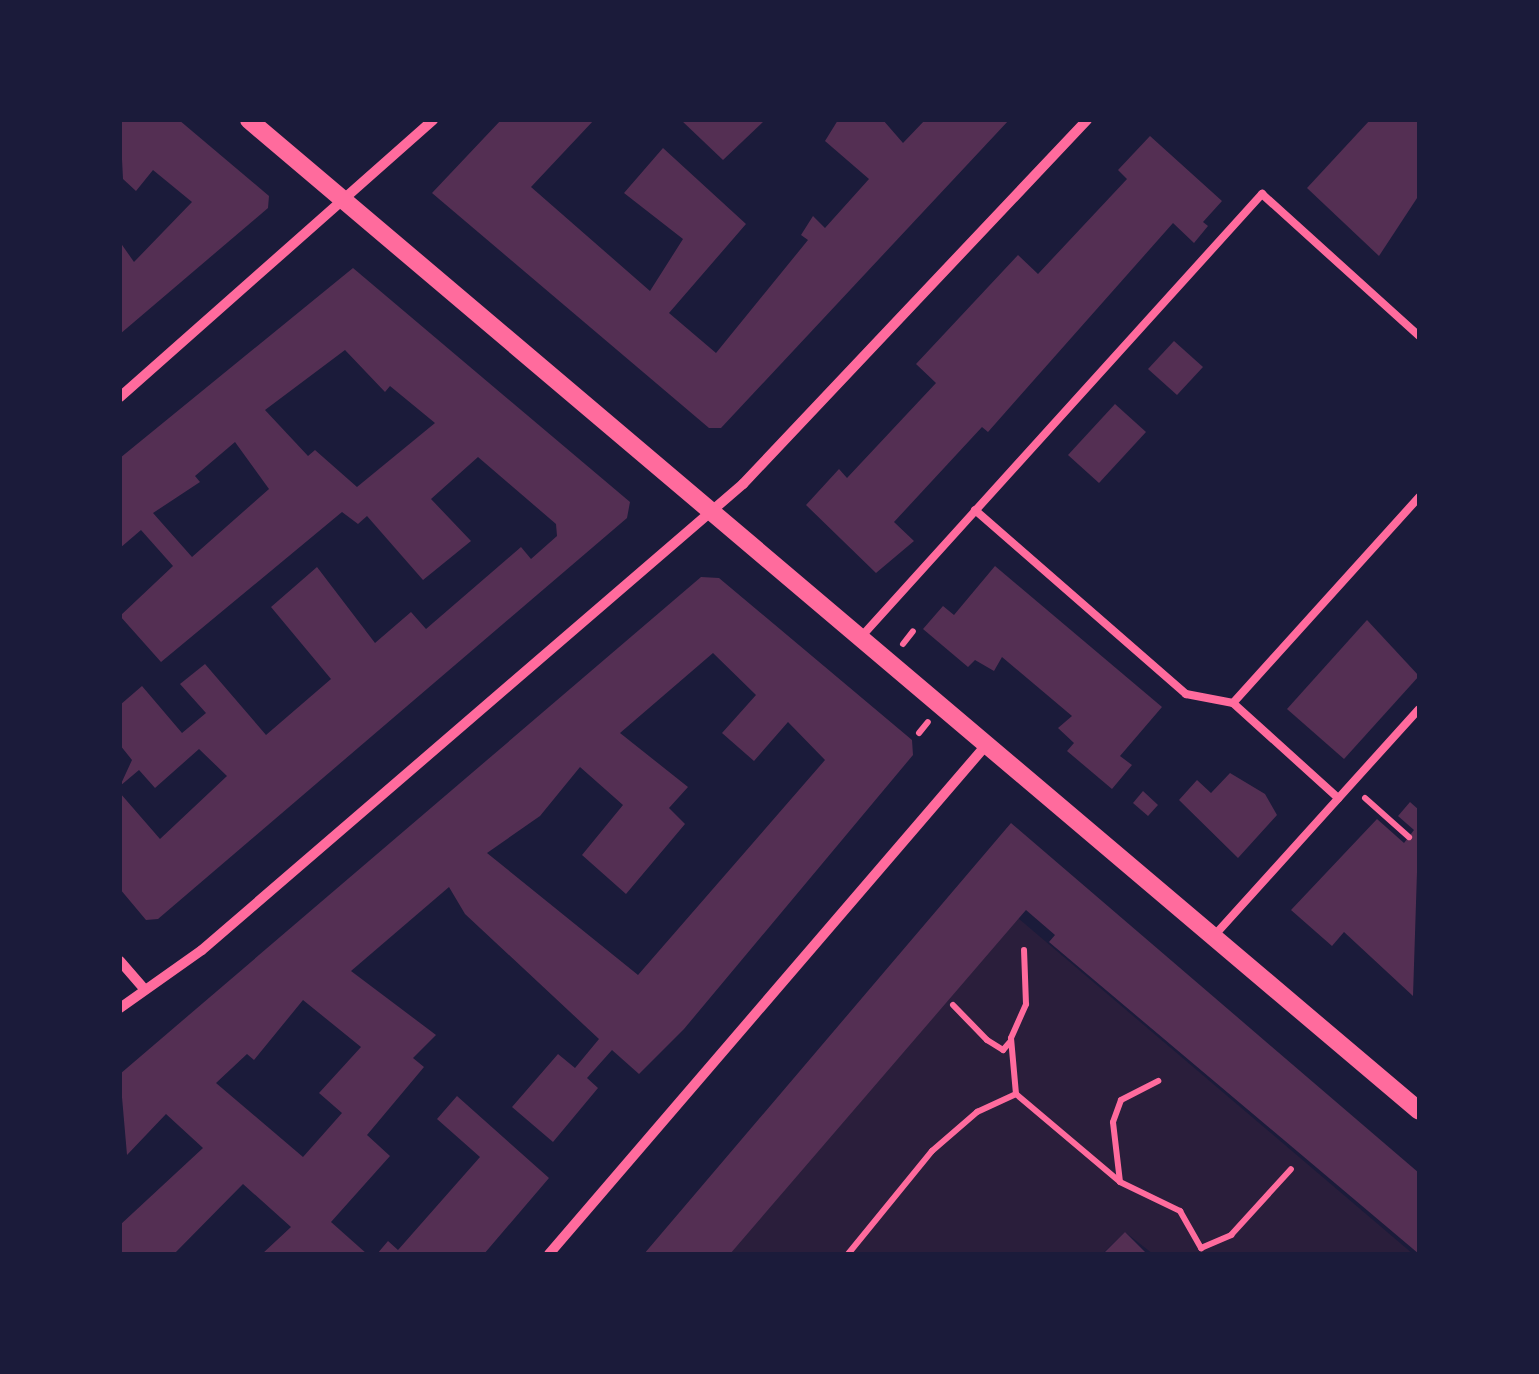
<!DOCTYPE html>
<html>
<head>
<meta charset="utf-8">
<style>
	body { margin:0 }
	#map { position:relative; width:1539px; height:1374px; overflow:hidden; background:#1b1b3a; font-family:"Roboto Condensed",sans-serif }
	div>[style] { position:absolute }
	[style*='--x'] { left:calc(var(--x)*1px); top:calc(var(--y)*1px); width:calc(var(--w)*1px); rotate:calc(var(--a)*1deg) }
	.green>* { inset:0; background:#2a1e3b }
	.building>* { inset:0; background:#542f53 }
	.path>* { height:6px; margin:-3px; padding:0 3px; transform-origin:3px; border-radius:3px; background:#ff6b9d }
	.service>* { height:8px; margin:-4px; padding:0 4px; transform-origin:4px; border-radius:4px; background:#ff6b9d }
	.minor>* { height:10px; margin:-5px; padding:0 5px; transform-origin:5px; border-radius:5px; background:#ff6b9d }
	.tertiary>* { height:18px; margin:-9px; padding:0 9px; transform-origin:9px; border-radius:9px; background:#ff6b9d }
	span { translate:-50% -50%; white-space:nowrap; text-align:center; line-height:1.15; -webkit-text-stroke:8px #1b1b3a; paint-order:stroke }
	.frame { position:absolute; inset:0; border:122px solid #1b1b3a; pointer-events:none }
</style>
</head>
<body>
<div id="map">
	<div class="green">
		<div style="clip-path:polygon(1018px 918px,1413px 1254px,1153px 1254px,1125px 1232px,1102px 1254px,729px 1254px)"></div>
	</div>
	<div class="building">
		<div style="clip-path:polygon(120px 120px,179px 120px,269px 196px,268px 208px,120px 334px,120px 242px,134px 262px,192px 202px,153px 170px,136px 191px,123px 179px)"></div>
		<div style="clip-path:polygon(501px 120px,594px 120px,531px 187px,650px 291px,683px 239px,624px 193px,663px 148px,746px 224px,669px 313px,716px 353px,808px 240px,801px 235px,813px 216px,825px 228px,869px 179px,825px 141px,838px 120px,883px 120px,903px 143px,925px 120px,1009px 120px,721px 428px,709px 428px,432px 193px)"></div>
		<div style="clip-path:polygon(681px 120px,765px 120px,723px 160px)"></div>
		<div style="clip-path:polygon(1370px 120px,1419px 120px,1419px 195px,1379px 256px,1307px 188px)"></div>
		<div style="clip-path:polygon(1150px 136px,1222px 201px,1203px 222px,1208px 226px,1194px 243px,1173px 223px,988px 432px,982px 427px,894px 522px,914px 541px,876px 573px,806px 505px,839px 469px,847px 478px,936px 383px,916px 364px,1018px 255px,1038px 274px,1127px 179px,1118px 170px)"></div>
		<div style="clip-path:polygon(evenodd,353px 268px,630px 502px,627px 518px,158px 919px,146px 920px,120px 889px,120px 793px,160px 839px,227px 776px,199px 749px,155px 788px,139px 770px,120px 786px,132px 760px,120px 745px,120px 705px,142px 686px,182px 733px,206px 713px,180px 684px,205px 664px,266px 735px,331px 679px,271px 607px,317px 567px,375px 643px,411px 612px,426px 629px,521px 547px,531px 559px,557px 536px,556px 524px,478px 457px,431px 499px,471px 541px,423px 580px,367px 516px,358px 524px,342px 512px,161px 662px,120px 616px,173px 566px,141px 530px,120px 548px,120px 458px,353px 268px,345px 350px,385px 392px,390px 386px,435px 423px,357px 487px,315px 450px,308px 456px,265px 410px,345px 350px,353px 268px,235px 442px,269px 489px,192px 557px,153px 513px,200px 482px,195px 476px,235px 442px)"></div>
		<div style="clip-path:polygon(1174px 341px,1203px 367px,1177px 395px,1148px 369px)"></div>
		<div style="clip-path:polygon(1115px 404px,1146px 432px,1099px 483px,1068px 455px)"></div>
		<div style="clip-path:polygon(995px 566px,1162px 707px,1120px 756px,1132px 765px,1112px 789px,1067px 751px,1074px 743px,1058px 728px,1072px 716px,1002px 657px,994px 671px,975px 660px,968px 667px,923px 629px,943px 606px,954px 615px)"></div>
		<div style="clip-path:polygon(evenodd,701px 577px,719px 578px,912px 740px,913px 755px,684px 1029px,639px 1074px,612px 1050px,587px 1078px,598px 1088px,553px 1142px,512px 1107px,558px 1054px,575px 1068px,599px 1039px,465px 914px,449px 887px,351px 971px,436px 1035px,413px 1058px,424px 1067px,367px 1135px,390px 1156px,331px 1222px,367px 1254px,262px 1254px,291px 1227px,243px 1184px,174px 1254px,120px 1254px,120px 1225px,203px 1148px,166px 1114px,127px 1155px,120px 1074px,701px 577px,713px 653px,756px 695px,722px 733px,754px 761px,788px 722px,825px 760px,638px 975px,487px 853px,540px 816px,580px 767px,623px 805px,582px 855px,626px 894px,685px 824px,669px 808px,688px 787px,620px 733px,713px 653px,701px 577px,303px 1000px,361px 1047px,319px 1093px,342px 1113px,303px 1157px,216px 1083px,247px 1054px,254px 1060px,303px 1000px)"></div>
		<div style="clip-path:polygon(1367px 620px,1419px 676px,1344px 759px,1287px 709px)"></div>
		<div style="clip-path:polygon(1230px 773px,1265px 794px,1277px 815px,1238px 858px,1179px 800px,1197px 780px,1211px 793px)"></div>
		<div style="clip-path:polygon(1143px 791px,1158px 805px,1148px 816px,1133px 803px)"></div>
		<div style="clip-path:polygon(1410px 802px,1419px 810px,1413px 996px,1344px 932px,1332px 946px,1291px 910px,1377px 819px,1404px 843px,1414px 830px,1398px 816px)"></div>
		<div style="clip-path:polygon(1011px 823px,1419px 1173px,1419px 1254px,1049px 942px,1055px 935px,1026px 910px,730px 1254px,644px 1254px)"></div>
		<div style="clip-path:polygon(457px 1096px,549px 1178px,484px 1254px,377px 1254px,388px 1241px,398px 1250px,480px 1157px,437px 1119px)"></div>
		<div style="clip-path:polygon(1125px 1232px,1147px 1254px,1103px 1254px)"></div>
	</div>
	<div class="path">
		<div style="--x:903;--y:644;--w:16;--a:-52"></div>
		<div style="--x:919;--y:733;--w:14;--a:-51"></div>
		<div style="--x:1365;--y:798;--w:59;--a:41.6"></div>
		<div style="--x:953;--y:1005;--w:49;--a:45.8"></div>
		<div style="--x:987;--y:1040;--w:19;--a:32"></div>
		<div style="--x:1003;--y:1050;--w:11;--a:-49"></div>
		<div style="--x:1016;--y:1094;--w:56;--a:-95.1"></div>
		<div style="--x:1011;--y:1038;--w:37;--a:-66"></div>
		<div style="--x:1026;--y:1004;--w:54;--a:-92.1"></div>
		<div style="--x:1120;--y:1182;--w:60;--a:-96.7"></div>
		<div style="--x:1113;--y:1122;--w:23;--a:-70"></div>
		<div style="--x:1121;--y:1100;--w:42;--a:-27.2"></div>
		<div style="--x:848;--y:1254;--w:133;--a:-50.8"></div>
		<div style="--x:932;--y:1151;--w:60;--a:-40.9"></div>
		<div style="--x:977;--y:1112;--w:43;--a:-24.8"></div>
		<div style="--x:1016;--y:1094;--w:136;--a:40.2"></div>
		<div style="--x:1120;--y:1182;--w:67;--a:25.8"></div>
		<div style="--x:1180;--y:1211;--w:43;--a:60.4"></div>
		<div style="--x:1201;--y:1248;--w:33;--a:-23"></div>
		<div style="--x:1231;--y:1235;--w:89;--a:-47.7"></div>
	</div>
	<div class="service">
		<div style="--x:975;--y:510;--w:280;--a:41.1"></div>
		<div style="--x:1186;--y:694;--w:48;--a:10.8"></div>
		<div style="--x:1233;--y:703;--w:142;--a:42.1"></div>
		<div style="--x:861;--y:637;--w:598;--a:-47.85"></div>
		<div style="--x:1262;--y:194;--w:212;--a:42.1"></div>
		<div style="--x:1233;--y:703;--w:278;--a:-47.9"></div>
		<div style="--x:1213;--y:937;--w:307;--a:-47.9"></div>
	</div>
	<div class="minor">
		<div style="--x:120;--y:397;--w:418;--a:-41.5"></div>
		<div style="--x:120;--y:961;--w:37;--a:49"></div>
		<div style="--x:120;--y:1008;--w:100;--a:-35.3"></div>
		<div style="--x:202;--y:950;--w:714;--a:-40.74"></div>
		<div style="--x:743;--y:484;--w:501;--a:-46.62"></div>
		<div style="--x:549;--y:1254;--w:672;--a:-49.34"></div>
	</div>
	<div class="tertiary">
		<div style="--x:249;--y:120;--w:1533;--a:40.26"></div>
	</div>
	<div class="frame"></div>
</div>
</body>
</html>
